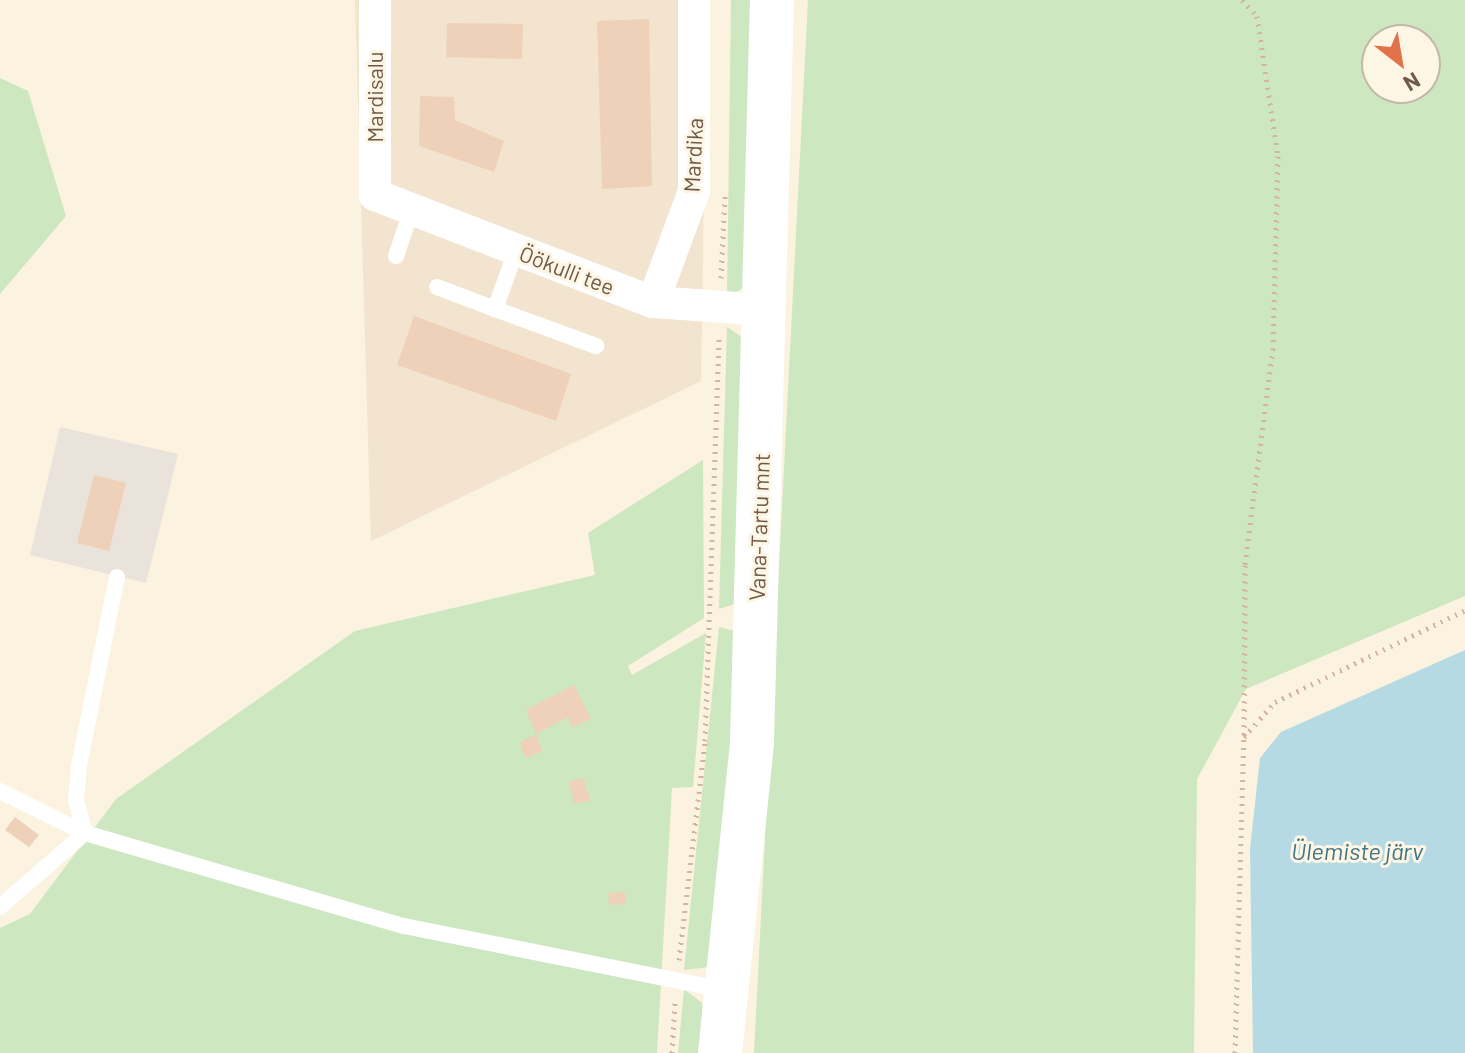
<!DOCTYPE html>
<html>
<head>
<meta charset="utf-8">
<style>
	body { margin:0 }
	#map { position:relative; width:1465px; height:1053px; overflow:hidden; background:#fbf2e0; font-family:Barlow,sans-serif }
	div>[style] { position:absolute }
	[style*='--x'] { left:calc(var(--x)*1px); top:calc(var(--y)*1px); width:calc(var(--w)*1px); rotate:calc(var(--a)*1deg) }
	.residential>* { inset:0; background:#f2e4cf }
	.industrial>* { inset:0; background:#e9e3db }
	.green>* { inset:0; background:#cde7c0 }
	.water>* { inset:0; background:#b6dae3 }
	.building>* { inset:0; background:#efd1b9 }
	.path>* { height:5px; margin-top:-2.5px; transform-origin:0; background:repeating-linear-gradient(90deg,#d3b49d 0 2px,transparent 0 8px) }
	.lane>* { height:16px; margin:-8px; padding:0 8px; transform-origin:8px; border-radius:8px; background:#fff }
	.street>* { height:32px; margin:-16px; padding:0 16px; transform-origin:16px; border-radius:16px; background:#fff }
	.secondary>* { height:44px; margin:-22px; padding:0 22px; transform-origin:22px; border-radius:22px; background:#fff }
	span { translate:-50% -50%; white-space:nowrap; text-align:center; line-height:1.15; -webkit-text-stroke:6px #fef6e5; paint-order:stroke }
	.street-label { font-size:22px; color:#705949 }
	.water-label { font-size:24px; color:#447583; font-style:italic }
	.north { position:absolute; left:1361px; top:24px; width:80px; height:80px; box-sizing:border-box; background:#fef6e5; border:2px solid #c5b7a7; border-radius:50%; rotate:149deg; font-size:22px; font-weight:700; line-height:32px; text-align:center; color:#705949 }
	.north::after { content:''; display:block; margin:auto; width:28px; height:36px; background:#e07349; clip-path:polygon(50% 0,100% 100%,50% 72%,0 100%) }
</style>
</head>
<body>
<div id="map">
	<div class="residential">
		<div style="clip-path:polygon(355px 0,707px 0,701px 381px,371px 541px)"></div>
	</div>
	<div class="industrial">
		<div style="clip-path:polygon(60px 427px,178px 454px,146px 583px,30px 555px)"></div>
	</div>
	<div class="green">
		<div style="clip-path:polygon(731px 0,756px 0,748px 285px,727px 297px)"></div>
		<div style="clip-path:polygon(evenodd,808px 0,1465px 0,1465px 596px,1246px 689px,1197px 779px,1194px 1053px,754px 1053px,808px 0,1377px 40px,1425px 40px,1425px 88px,1377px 88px,1377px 40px)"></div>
		<div style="clip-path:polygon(0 78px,28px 91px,66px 216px,0 294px)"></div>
		<div style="clip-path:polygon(727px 327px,742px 337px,735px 604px,719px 609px)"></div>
		<div style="clip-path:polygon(703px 460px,704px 618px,628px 666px,632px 675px,706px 633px,693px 787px,672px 788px,657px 1053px,0 1053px,0 928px,30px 914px,116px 799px,355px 631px,595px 575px,588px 533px)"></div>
		<div style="clip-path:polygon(719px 627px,735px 631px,740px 646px,709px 967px,684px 970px)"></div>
		<div style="clip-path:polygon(684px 989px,702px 1003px,705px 1053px,678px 1053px)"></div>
	</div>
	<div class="water">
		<div style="clip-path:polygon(1465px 650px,1465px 1053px,1253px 1053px,1250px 849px,1260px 758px,1281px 732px)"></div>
	</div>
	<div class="building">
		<div style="clip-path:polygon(649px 19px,652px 186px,602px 189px,597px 21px)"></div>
		<div style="clip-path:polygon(447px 23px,523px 24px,522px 59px,446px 57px)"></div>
		<div style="clip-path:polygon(420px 96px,454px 97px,455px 120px,504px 141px,494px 172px,419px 146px)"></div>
		<div style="clip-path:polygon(414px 316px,571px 374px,556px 421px,397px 365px)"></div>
		<div style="clip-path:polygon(94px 475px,126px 483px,109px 551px,77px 543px)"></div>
		<div style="clip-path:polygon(574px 685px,591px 719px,571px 728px,568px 717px,536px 734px,526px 710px)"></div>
		<div style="clip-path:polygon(536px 734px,542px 751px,526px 758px,519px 743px)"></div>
		<div style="clip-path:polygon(584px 778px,590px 801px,574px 804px,569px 781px)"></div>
		<div style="clip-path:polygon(15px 817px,39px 835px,29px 847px,5px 830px)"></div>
		<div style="clip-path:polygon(625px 892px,625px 904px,609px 905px,608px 893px)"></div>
	</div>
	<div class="path">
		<div style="--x:1242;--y:0;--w:22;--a:47"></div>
		<div style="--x:1257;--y:16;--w:142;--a:81.5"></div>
		<div style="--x:1278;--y:156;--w:192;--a:91.5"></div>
		<div style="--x:1273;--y:348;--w:219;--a:97.4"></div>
		<div style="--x:1245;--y:565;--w:172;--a:90.3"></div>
		<div style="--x:721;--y:278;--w:82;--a:-87.2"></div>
		<div style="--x:679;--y:960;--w:221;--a:-83.2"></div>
		<div style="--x:705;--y:741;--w:405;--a:-88"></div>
		<div style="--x:672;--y:1053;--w:51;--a:-86.6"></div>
		<div style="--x:1235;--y:1053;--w:316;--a:-88.4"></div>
		<div style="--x:1244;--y:737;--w:47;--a:-48.5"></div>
		<div style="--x:1275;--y:702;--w:211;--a:-25.8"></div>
	</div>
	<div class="lane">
		<div style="--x:516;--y:251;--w:62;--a:109.9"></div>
		<div style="--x:495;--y:309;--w:108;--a:20.1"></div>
		<div style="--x:396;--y:256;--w:50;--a:-71.2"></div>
		<div style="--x:437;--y:287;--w:62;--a:20.8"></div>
		<div style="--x:117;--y:577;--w:193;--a:101.4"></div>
		<div style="--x:79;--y:766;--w:34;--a:95"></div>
		<div style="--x:76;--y:800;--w:34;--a:75"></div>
		<div style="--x:85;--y:833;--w:332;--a:16.3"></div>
		<div style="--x:404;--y:926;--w:326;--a:11.3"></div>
		<div style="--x:0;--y:791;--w:95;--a:26.3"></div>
		<div style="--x:85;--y:833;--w:113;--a:139"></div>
	</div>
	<div class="street">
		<div style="--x:375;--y:0;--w:195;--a:90"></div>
		<div style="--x:375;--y:195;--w:298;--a:21.1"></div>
		<div style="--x:653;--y:302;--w:113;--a:4"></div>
		<div style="--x:653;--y:302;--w:118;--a:-69.7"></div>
		<div style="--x:694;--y:191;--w:191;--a:-90"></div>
	</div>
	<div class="secondary">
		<div style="--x:720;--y:1053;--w:313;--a:-84.1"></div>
		<div style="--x:752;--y:742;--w:742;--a:-88.46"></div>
	</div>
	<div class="street-label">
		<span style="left:375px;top:97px;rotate:-90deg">Mardisalu</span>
		<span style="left:693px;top:155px;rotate:-87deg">Mardika</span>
		<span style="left:567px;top:270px;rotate:21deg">Öökulli tee</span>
		<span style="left:759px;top:527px;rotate:-88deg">Vana-Tartu mnt</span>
	</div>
	<div class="water-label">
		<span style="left:1357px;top:851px">Ülemiste järv</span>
	</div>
	<div class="north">N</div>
</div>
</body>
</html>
